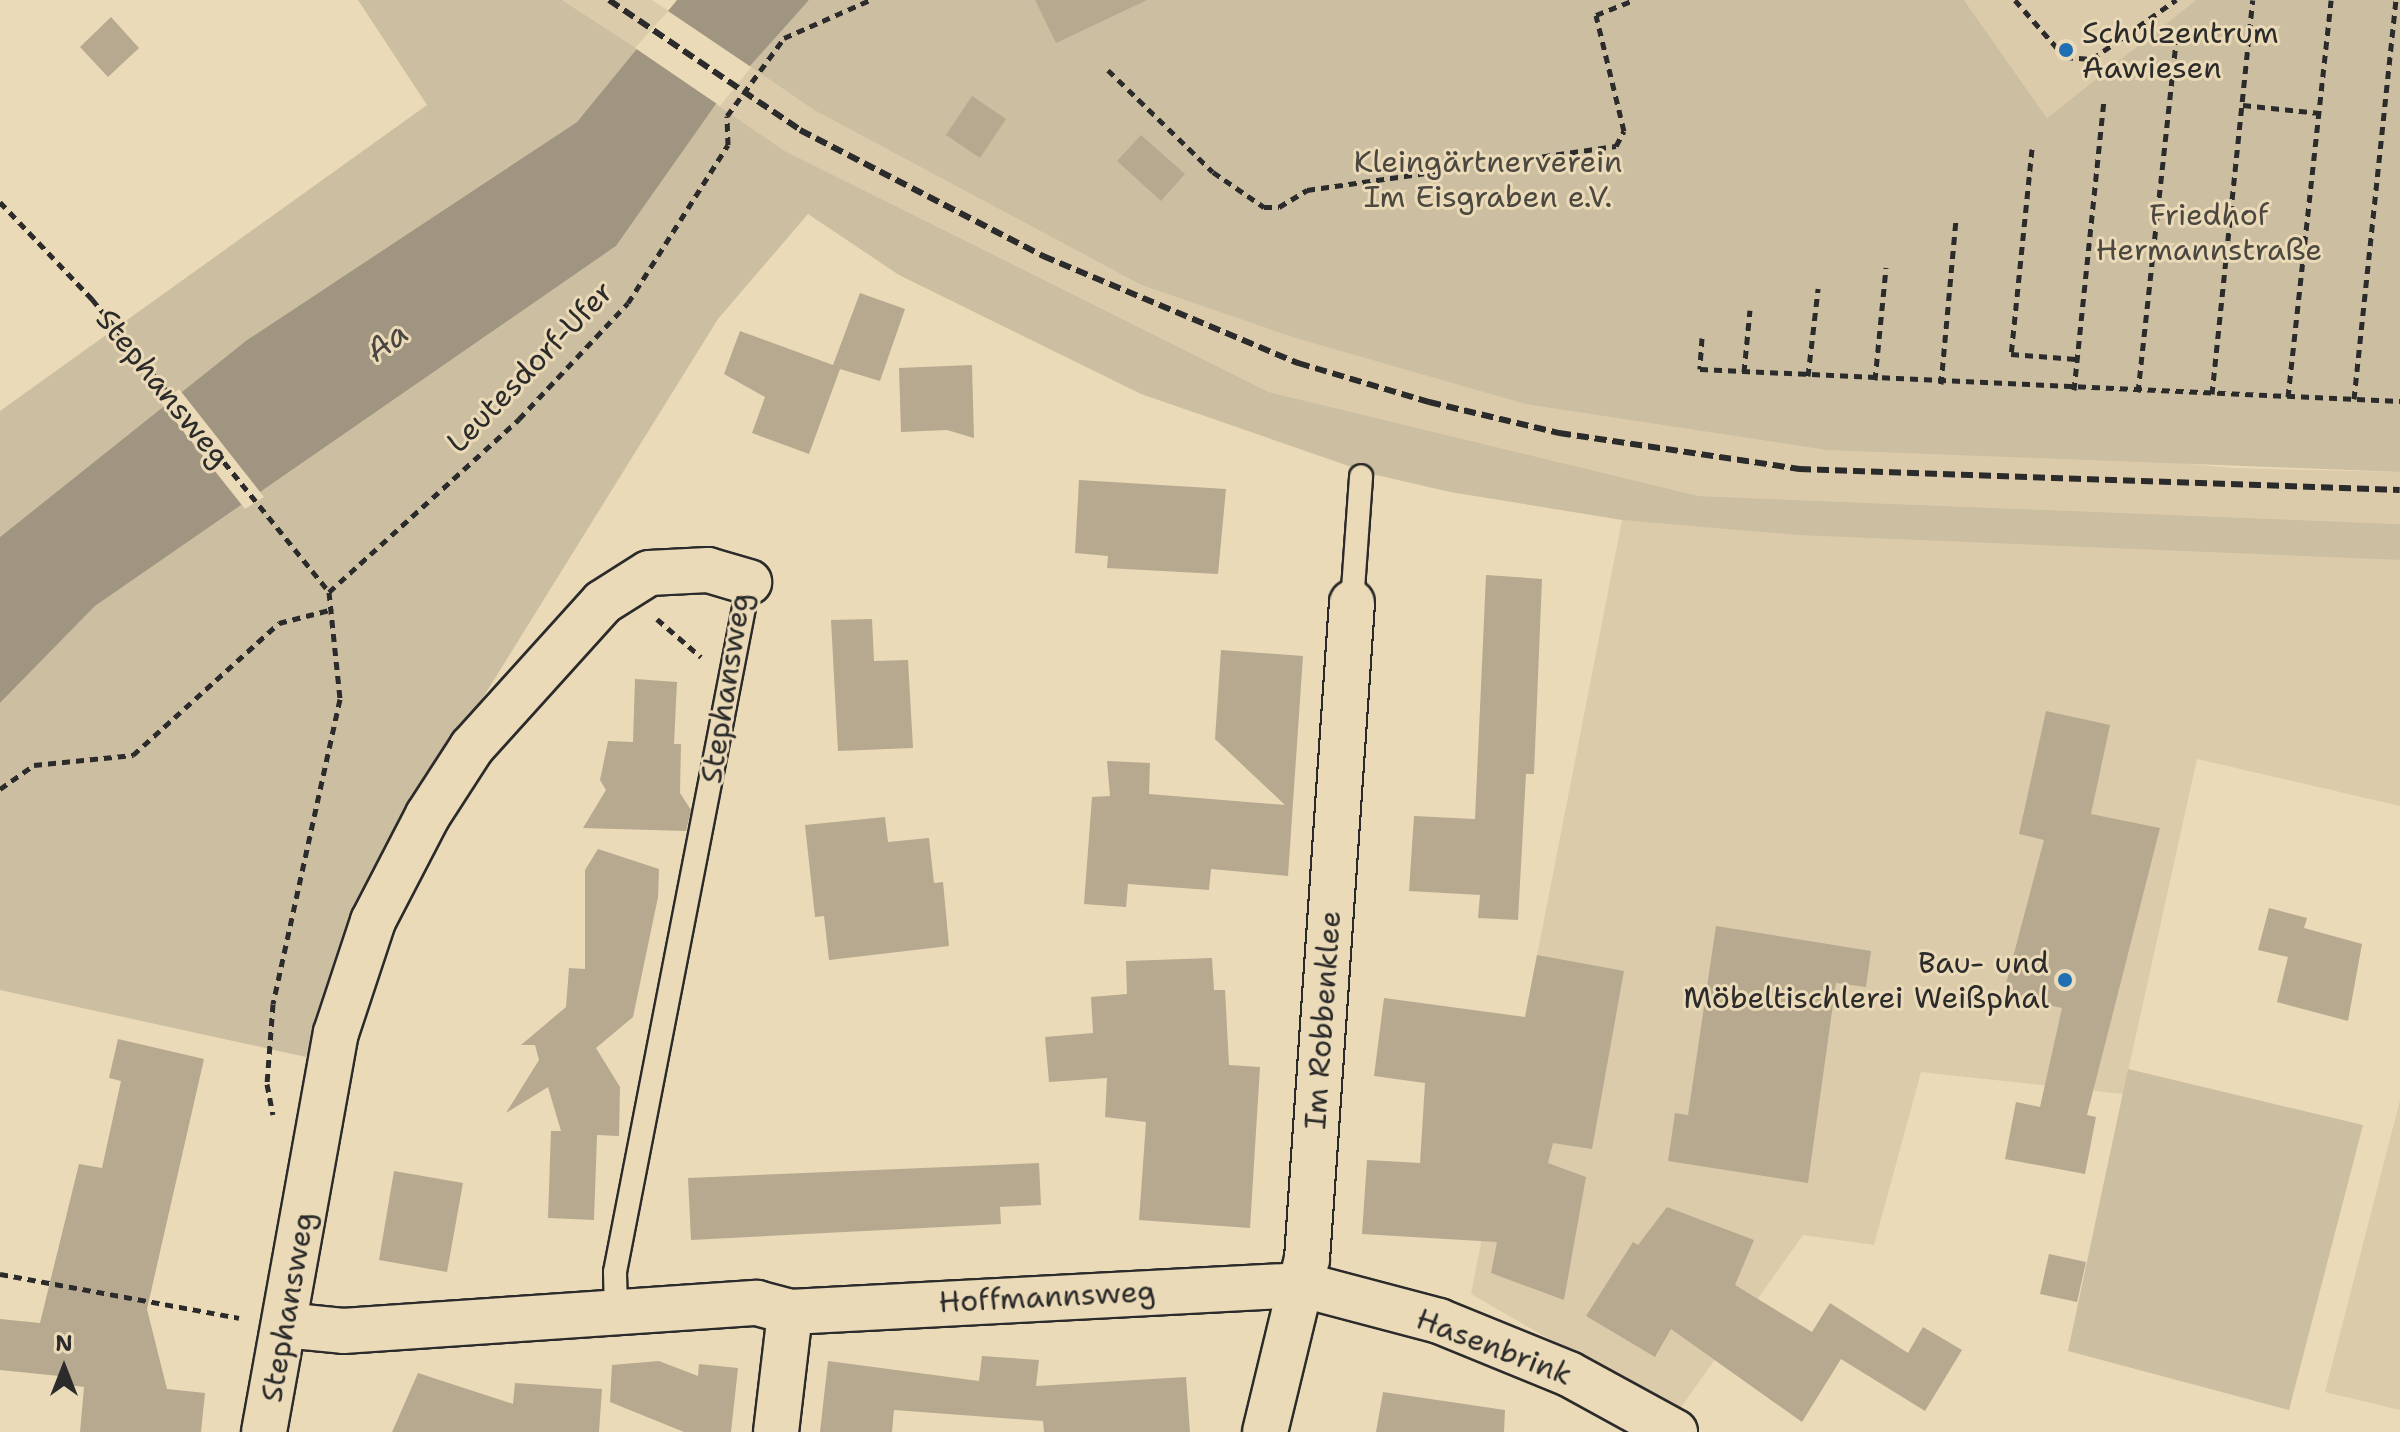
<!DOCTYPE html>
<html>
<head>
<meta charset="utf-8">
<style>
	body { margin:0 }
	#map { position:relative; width:2400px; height:1432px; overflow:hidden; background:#ebdab7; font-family:"Shantell Sans",sans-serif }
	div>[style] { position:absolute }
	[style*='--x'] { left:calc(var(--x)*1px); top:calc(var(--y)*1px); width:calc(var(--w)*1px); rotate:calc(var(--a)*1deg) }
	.built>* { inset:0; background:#dbcbab }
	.green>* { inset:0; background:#ccbea0 }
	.water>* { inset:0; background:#9f9580 }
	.pier>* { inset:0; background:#ebdab7 }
	.building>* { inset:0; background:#b6a990 }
	.path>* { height:5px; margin-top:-2.5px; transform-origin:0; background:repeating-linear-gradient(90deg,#2b2b2b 0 8px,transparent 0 14px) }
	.roads { filter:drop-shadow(2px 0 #2b2b2b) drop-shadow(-2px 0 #2b2b2b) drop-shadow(0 2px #2b2b2b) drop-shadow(0 -2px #2b2b2b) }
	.lane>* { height:22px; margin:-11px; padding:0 11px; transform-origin:11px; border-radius:11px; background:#ebdab7 }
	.street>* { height:44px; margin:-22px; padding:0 22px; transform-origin:22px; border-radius:22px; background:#ebdab7 }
	.rail>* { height:6px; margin-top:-3px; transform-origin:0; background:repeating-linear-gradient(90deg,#2b2b2b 0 12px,transparent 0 18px) }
	.dots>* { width:22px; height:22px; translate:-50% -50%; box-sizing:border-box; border:4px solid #ebdab7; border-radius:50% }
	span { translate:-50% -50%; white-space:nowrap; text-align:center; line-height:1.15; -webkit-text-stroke:6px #ebdab7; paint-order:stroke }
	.poi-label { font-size:30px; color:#2b2b2b }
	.left { translate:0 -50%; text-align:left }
	.right { translate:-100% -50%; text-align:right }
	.park-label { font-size:30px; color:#4b4842 }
	.street-label { font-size:30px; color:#2b2b2b }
	.water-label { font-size:32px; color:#484640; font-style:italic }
	.north { position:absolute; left:24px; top:1328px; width:80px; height:80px; -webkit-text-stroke:6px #ebdab7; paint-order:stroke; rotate:0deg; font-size:22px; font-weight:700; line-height:32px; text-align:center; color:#2b2b2b }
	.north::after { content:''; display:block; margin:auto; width:28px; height:36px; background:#2b2b2b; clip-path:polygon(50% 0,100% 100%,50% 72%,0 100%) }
</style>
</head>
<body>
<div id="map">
	<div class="built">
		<div style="clip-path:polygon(562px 0,652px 0,672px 13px,639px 50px)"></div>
		<div style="clip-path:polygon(1964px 0,2196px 0,2047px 118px)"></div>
		<div style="clip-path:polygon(748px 65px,814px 110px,1141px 285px,1295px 338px,1525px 404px,2233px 468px,2400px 472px,2400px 524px,1699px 496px,1269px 392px,785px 151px,716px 104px)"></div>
		<div style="clip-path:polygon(1622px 520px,2400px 560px,2400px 806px,2197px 759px,2123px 1094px,1921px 1072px,1874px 1245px,1803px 1235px,1677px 1413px,1471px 1294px)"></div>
		<div style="clip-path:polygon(2400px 1100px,2400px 1410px,2325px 1392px)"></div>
	</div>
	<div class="green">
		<div style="clip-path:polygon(358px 0,562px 0,639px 50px,577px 122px,247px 340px,0 537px,0 411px,427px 105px)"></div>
		<div style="clip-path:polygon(809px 0,1964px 0,2047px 118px,2196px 0,2400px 0,2400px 472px,1827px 450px,1525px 404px,1295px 338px,1141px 285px,814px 110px,748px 65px)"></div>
		<div style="clip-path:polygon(716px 104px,785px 151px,1269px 392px,1699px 496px,2400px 524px,2400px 560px,1798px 535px,1622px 520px,1450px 492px,1372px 474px,1141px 394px,899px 275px,808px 214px,718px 319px,451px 749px,361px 903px,306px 1057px,0 990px,0 703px,95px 606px,616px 246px)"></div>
		<div style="clip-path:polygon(2128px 1069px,2363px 1125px,2289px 1410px,2068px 1351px)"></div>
	</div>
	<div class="water">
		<div style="clip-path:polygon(677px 0,809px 0,716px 104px,616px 246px,95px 606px,0 703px,0 537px,247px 340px,577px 122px)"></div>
	</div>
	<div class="pier">
		<div style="clip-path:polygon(668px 11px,751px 67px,720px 106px,635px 48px)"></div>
		<div style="clip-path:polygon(179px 389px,264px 497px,245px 509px,161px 403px)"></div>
	</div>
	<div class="building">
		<div style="clip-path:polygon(1035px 0,1147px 0,1056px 43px)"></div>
		<div style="clip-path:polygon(111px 17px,139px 48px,108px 77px,80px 47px)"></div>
		<div style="clip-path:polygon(972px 96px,1006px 119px,980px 158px,946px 135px)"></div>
		<div style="clip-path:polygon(1141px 135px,1185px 174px,1161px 201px,1117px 161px)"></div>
		<div style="clip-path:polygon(860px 293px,905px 309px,880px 381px,840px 369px,809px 454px,752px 433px,765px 397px,724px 374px,740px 331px,833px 365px)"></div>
		<div style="clip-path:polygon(972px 365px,974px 438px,947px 430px,901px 432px,899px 368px)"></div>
		<div style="clip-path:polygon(1079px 480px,1226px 489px,1218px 574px,1107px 568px,1108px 556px,1075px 553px)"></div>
		<div style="clip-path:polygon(1486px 575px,1542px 579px,1534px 774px,1526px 774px,1518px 920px,1478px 918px,1480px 895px,1409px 891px,1414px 816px,1475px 819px)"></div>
		<div style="clip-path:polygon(872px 619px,874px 661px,908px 660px,913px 748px,838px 751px,831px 620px)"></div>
		<div style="clip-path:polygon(1221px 650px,1303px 656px,1288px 876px,1211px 869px,1209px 890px,1128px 884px,1126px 907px,1084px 904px,1092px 797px,1110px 796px,1107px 761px,1150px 763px,1149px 794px,1285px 805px,1215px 739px)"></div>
		<div style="clip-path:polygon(635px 679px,677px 682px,674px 744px,681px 744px,680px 793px,691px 810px,686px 831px,583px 828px,606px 790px,600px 780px,608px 741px,633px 742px)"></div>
		<div style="clip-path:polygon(2046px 711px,2110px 725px,2091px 814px,2160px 828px,2087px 1115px,2096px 1117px,2085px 1174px,2005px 1159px,2016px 1102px,2040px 1107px,2062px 1008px,2003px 995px,2044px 840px,2019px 834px)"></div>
		<div style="clip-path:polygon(885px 817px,888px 842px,929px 838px,934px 883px,943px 882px,949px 946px,829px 960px,824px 916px,815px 917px,805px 825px)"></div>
		<div style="clip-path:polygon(598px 849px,659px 869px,658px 897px,633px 1017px,596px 1048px,620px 1087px,619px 1136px,597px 1135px,594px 1220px,548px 1218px,551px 1131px,561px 1131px,548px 1087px,506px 1113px,539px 1060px,535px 1045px,521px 1045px,566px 1007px,569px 968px,585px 969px,585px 870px)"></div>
		<div style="clip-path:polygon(2269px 908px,2307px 918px,2304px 928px,2362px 944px,2348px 1021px,2277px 1002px,2288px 957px,2258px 950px)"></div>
		<div style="clip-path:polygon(1716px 926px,1871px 951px,1866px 987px,1836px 983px,1808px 1183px,1668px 1161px,1675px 1113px,1688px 1115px)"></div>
		<div style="clip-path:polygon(1537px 955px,1624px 971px,1592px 1149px,1553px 1143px,1548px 1163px,1586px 1177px,1564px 1300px,1491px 1273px,1497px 1242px,1362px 1234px,1367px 1160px,1420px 1163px,1425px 1083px,1374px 1076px,1384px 998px,1525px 1017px)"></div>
		<div style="clip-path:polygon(1212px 958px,1214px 990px,1225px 990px,1229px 1065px,1260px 1067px,1250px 1228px,1139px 1220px,1146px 1122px,1105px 1117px,1107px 1078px,1049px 1082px,1045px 1037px,1093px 1033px,1091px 997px,1127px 994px,1126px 961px)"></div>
		<div style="clip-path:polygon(118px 1039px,204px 1059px,147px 1309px,167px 1389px,205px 1393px,201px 1432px,80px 1432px,84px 1387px,68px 1385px,69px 1377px,0 1370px,0 1319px,40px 1323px,79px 1164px,102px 1168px,121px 1081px,109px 1078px)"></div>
		<div style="clip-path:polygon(1039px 1163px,1041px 1205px,1000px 1207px,1001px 1224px,691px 1240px,688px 1178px)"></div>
		<div style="clip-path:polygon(394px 1171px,463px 1183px,447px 1272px,379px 1260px)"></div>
		<div style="clip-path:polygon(1667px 1207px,1754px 1240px,1735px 1285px,1812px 1332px,1830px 1303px,1908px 1353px,1923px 1327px,1962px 1350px,1925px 1411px,1841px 1359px,1802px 1422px,1671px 1329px,1655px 1357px,1586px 1316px,1633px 1242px,1638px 1245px)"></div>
		<div style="clip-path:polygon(2049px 1254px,2086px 1262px,2077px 1302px,2040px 1294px)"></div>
		<div style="clip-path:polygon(982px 1356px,1039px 1360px,1036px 1386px,1186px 1377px,1190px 1432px,1044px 1432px,1043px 1421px,894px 1410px,892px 1432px,820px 1432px,828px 1361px,979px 1381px)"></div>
		<div style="clip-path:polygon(659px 1361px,698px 1376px,699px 1364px,738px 1368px,731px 1432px,684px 1432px,610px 1402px,612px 1365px)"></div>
		<div style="clip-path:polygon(418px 1373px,513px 1404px,515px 1383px,602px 1389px,599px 1432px,392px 1432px)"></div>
		<div style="clip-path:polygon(1383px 1392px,1505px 1410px,1504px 1432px,1376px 1432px)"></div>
	</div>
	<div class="path">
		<div style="--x:2015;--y:0;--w:76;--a:48.7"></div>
		<div style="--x:2065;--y:57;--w:27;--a:4"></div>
		<div style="--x:2092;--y:59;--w:103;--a:-35.1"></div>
		<div style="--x:1108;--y:70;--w:146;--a:44.2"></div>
		<div style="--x:1213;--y:172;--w:62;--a:34.5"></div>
		<div style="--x:1264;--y:207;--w:15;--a:0"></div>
		<div style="--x:1279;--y:207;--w:33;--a:-31"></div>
		<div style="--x:1307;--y:190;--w:312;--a:-8.1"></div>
		<div style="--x:1616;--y:146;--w:17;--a:-62"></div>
		<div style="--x:1624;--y:131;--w:119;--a:-103.6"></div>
		<div style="--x:1596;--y:15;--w:41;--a:-21.5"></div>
		<div style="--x:2243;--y:105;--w:77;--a:5.9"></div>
		<div style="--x:2032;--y:149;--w:206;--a:95.8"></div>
		<div style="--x:2011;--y:354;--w:65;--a:4.4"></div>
		<div style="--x:0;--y:202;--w:134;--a:46.5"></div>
		<div style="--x:92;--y:299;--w:377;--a:51"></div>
		<div style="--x:329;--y:592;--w:108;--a:84.1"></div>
		<div style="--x:340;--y:699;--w:312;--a:102.4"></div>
		<div style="--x:273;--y:1004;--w:80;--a:94.3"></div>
		<div style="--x:267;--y:1084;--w:31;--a:79"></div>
		<div style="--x:1702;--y:338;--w:31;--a:94"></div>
		<div style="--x:1700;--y:369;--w:701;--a:2.62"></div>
		<div style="--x:1744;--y:372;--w:62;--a:-84.5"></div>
		<div style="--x:1808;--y:376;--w:88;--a:-83.4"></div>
		<div style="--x:1875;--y:380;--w:113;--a:-84.4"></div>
		<div style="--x:1941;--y:384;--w:166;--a:-84.8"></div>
		<div style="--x:2074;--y:390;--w:290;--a:-84.1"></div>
		<div style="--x:2138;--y:392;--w:363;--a:-83.8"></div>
		<div style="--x:2212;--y:394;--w:396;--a:-84.1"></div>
		<div style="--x:2288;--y:397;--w:399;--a:-83.8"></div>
		<div style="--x:2354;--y:399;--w:401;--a:-84"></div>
		<div style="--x:329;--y:592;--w:257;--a:-42.3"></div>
		<div style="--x:519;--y:419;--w:159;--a:-46.8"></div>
		<div style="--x:628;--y:303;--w:187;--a:-57.7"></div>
		<div style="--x:728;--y:145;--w:29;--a:-92"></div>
		<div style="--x:727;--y:116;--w:97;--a:-53.8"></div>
		<div style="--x:784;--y:38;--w:94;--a:-23.8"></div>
		<div style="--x:657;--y:619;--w:58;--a:40.8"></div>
		<div style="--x:0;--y:789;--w:42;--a:-35.2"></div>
		<div style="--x:34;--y:765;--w:100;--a:-5.8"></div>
		<div style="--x:133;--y:755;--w:197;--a:-42.1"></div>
		<div style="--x:279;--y:623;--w:56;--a:-14.5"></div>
		<div style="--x:0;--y:1274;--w:243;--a:10.4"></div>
	</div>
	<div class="roads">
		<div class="lane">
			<div style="--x:1352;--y:603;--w:127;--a:-85.9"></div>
			<div style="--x:616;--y:1313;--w:41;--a:-91.4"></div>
			<div style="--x:615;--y:1272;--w:703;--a:-79.01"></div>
		</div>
		<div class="street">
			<div style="--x:284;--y:1325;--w:59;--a:5.8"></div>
			<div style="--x:343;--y:1331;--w:415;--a:-3.9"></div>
			<div style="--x:757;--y:1303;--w:34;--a:15"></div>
			<div style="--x:790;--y:1312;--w:514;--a:-3.01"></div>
			<div style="--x:1303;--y:1285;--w:141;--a:14.8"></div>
			<div style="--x:1439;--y:1321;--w:140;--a:22.2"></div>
			<div style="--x:1569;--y:1374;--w:121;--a:28.7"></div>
			<div style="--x:264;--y:1432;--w:405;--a:-79.8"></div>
			<div style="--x:336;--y:1033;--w:118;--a:-71.7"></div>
			<div style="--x:373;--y:921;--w:119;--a:-62.6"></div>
			<div style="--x:428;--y:815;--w:81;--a:-57.1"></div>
			<div style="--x:472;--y:747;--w:195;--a:-47.9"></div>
			<div style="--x:603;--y:602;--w:54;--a:-32.2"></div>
			<div style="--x:649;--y:573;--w:59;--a:-2.9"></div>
			<div style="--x:708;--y:570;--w:43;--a:16.3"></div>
			<div style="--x:776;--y:1432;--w:121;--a:-83.3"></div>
			<div style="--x:1265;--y:1432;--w:178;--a:-76.4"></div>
			<div style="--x:1307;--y:1259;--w:658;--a:-86.08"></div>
		</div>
	</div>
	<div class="rail">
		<div style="--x:609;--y:0;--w:231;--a:34.2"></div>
		<div style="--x:800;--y:130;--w:274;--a:27.4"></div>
		<div style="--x:1043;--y:256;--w:277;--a:22.8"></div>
		<div style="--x:1298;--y:363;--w:137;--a:16.6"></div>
		<div style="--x:1429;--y:402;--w:134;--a:13.4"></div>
		<div style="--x:1559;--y:433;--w:243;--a:8.5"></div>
		<div style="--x:1799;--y:469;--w:601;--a:2"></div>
	</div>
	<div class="dots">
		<div style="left:2066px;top:50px;background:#1f6fb2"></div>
		<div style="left:2065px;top:980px;background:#1f6fb2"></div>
	</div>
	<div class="poi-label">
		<span class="left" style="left:2082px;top:50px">Schulzentrum<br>Aawiesen</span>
		<span class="right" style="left:2049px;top:980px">Bau- und<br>Möbeltischlerei Weißphal</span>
	</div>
	<div class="park-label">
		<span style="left:1488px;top:179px">Kleingärtnerverein<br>Im Eisgraben e.V.</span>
		<span style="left:2209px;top:232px">Friedhof<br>Hermannstraße</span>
	</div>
	<div class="street-label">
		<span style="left:530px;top:367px;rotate:-46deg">Leutesdorf-Ufer</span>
		<span style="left:163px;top:388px;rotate:51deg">Stephansweg</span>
		<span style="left:726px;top:688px;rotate:-81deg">Stephansweg</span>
		<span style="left:1323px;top:1020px;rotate:-86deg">Im Robbenklee</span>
		<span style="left:1047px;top:1297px;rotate:-3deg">Hoffmannsweg</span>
		<span style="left:288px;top:1307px;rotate:-80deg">Stephansweg</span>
		<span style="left:1494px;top:1347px;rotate:21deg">Hasenbrink</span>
	</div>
	<div class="water-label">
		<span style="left:387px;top:342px;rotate:-36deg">Aa</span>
	</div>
	<div class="north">N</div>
</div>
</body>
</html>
